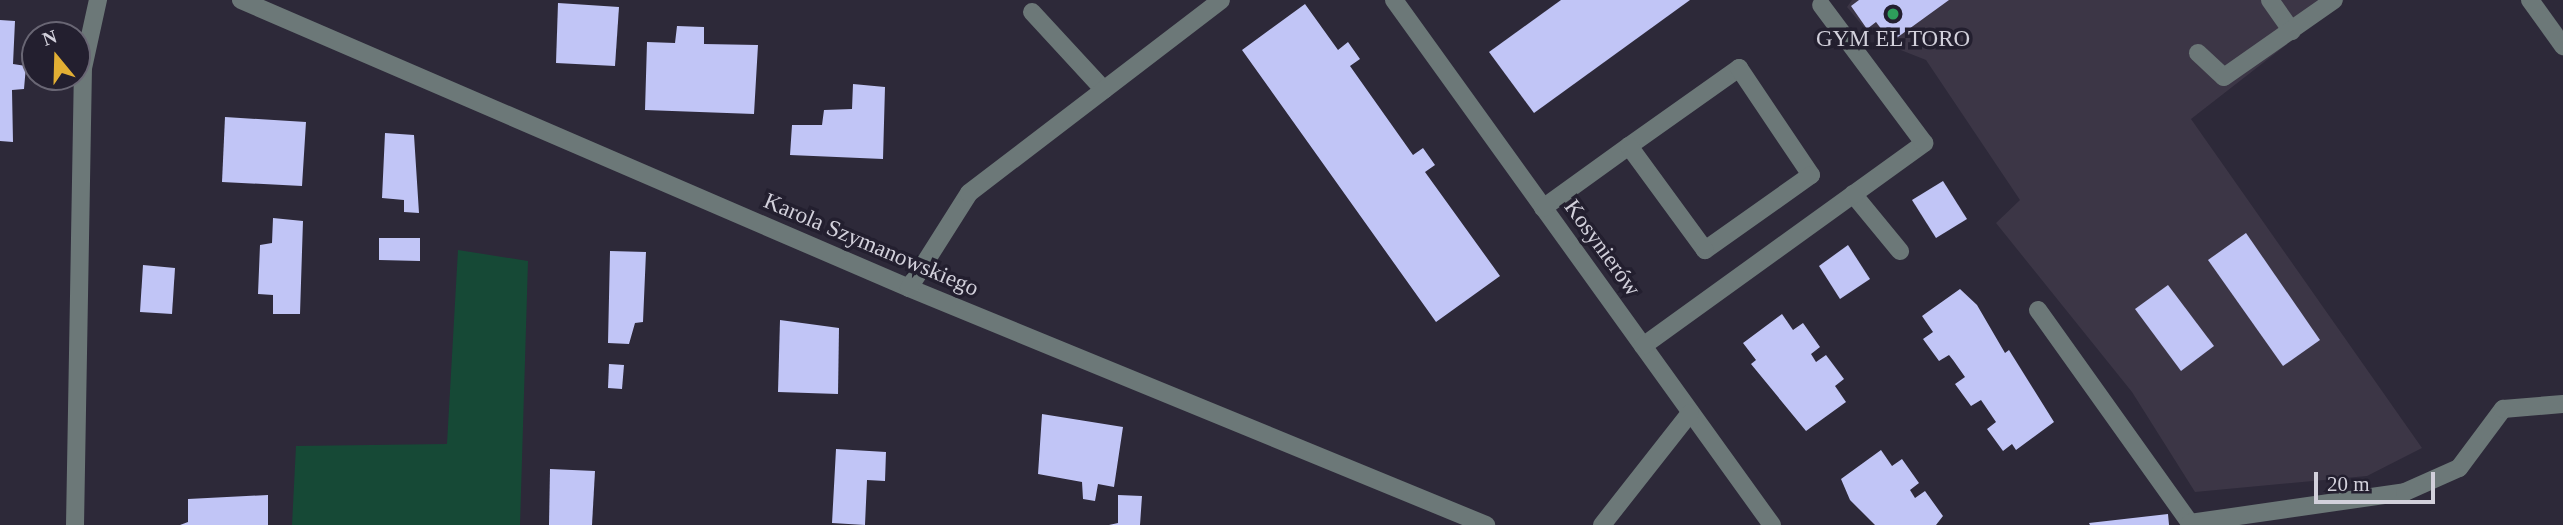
<!DOCTYPE html>
<html>
<head>
<meta charset="utf-8">
<style>
	body { margin:0 }
	#map { position:relative; width:2563px; height:525px; overflow:hidden; background:#2d2939; font-family:"Times New Roman",serif }
	div>[style] { position:absolute }
	[style*='--x'] { left:calc(var(--x)*1px); top:calc(var(--y)*1px); width:calc(var(--w)*1px); rotate:calc(var(--a)*1deg) }
	.industrial>* { inset:0; background:#3c3646 }
	.green>* { inset:0; background:#164936 }
	.building>* { inset:0; background:#c1c5f6 }
	.minor>* { height:18px; margin:-9px; padding:0 9px; transform-origin:9px; border-radius:9px; background:#6c7878 }
	.dots>* { width:19px; height:19px; translate:-50% -50%; box-sizing:border-box; border:4px solid #231f2f; border-radius:50% }
	span { translate:-50% -50%; white-space:nowrap; text-align:center; line-height:1.15; -webkit-text-stroke:7px #231f2f; paint-order:stroke }
	.poi-label { font-size:23px; color:#d2d0db }
	.street-label { font-size:23px; color:#d2d0db }
	.north { position:absolute; left:21px; top:21px; width:70px; height:70px; box-sizing:border-box; background:#231f2f; border:2px solid #696674; border-radius:50%; rotate:341deg; font-size:19px; font-weight:700; line-height:28px; text-align:center; color:#d2d0db }
	.north::after { content:''; display:block; margin:auto; width:24px; height:32px; background:#e2af34; clip-path:polygon(50% 0,100% 100%,50% 72%,0 100%) }
	.scale { position:absolute; left:2314px; top:472px; width:121px; height:32px; box-sizing:border-box; border:4px solid #d2d0db; border-top:0; padding-left:9px; font-size:21px; line-height:24px; white-space:nowrap; color:#d2d0db; -webkit-text-stroke:5px #231f2f; paint-order:stroke }
</style>
</head>
<body>
<div id="map">
	<div class="industrial">
		<div style="clip-path:polygon(1852px 0,2344px 0,2191px 119px,2422px 448px,2367px 476px,2195px 492px,2132px 392px,1996px 223px,2020px 200px,1926px 60px,1888px 45px,1875px 28px,1868px 32px,1847px 7px)"></div>
	</div>
	<div class="green">
		<div style="clip-path:polygon(458px 250px,528px 261px,520px 525px,292px 525px,296px 446px,447px 444px)"></div>
	</div>
	<div class="building">
		<div style="clip-path:polygon(1561px 0,1690px 0,1534px 113px,1489px 52px)"></div>
		<div style="clip-path:polygon(1859px 0,1949px 0,1891px 42px,1876px 22px,1867px 29px,1851px 6px)"></div>
		<div style="clip-path:polygon(558px 3px,619px 7px,615px 66px,556px 63px)"></div>
		<div style="clip-path:polygon(1305px 4px,1338px 50px,1348px 42px,1360px 59px,1350px 66px,1413px 155px,1423px 148px,1435px 165px,1425px 172px,1500px 276px,1436px 322px,1242px 50px)"></div>
		<div style="clip-path:polygon(0 20px,15px 21px,13px 64px,26px 66px,24px 89px,12px 90px,13px 142px,0 141px)"></div>
		<div style="clip-path:polygon(677px 26px,704px 27px,704px 44px,758px 45px,754px 114px,645px 110px,647px 42px,675px 43px)"></div>
		<div style="clip-path:polygon(853px 84px,885px 87px,883px 159px,790px 155px,792px 125px,822px 125px,824px 110px,852px 109px)"></div>
		<div style="clip-path:polygon(225px 117px,306px 122px,302px 186px,222px 182px)"></div>
		<div style="clip-path:polygon(385px 133px,414px 135px,419px 213px,404px 212px,404px 200px,382px 198px)"></div>
		<div style="clip-path:polygon(1943px 181px,1967px 219px,1936px 238px,1912px 200px)"></div>
		<div style="clip-path:polygon(273px 218px,303px 221px,300px 314px,273px 314px,273px 295px,258px 294px,260px 245px,272px 243px)"></div>
		<div style="clip-path:polygon(2246px 233px,2320px 340px,2283px 366px,2208px 260px)"></div>
		<div style="clip-path:polygon(379px 238px,420px 238px,420px 261px,379px 260px)"></div>
		<div style="clip-path:polygon(1848px 245px,1870px 279px,1840px 299px,1819px 266px)"></div>
		<div style="clip-path:polygon(610px 251px,646px 252px,643px 322px,635px 323px,629px 344px,608px 343px)"></div>
		<div style="clip-path:polygon(143px 265px,175px 268px,172px 314px,140px 312px)"></div>
		<div style="clip-path:polygon(2168px 285px,2214px 346px,2181px 371px,2135px 309px)"></div>
		<div style="clip-path:polygon(1960px 289px,1977px 305px,2005px 353px,2009px 350px,2054px 422px,2016px 450px,2012px 444px,2003px 451px,1987px 429px,1996px 422px,1981px 400px,1971px 406px,1955px 384px,1965px 377px,1953px 360px,1949px 355px,1939px 361px,1923px 339px,1933px 332px,1922px 316px)"></div>
		<div style="clip-path:polygon(1782px 314px,1793px 330px,1803px 323px,1820px 347px,1811px 354px,1816px 362px,1826px 355px,1844px 379px,1835px 386px,1846px 402px,1806px 431px,1751px 364px,1756px 360px,1743px 343px)"></div>
		<div style="clip-path:polygon(780px 320px,839px 328px,838px 394px,778px 392px)"></div>
		<div style="clip-path:polygon(609px 364px,624px 365px,622px 389px,608px 388px)"></div>
		<div style="clip-path:polygon(1042px 414px,1123px 427px,1114px 487px,1098px 484px,1095px 501px,1083px 499px,1082px 482px,1038px 474px)"></div>
		<div style="clip-path:polygon(836px 449px,886px 452px,885px 481px,867px 480px,865px 525px,832px 523px)"></div>
		<div style="clip-path:polygon(1881px 450px,1892px 466px,1902px 459px,1919px 483px,1910px 490px,1915px 498px,1925px 491px,1943px 516px,1936px 525px,1875px 525px,1850px 500px,1841px 479px)"></div>
		<div style="clip-path:polygon(550px 469px,595px 471px,592px 525px,549px 525px)"></div>
		<div style="clip-path:polygon(268px 495px,268px 525px,180px 525px,188px 522px,188px 499px)"></div>
		<div style="clip-path:polygon(1118px 495px,1142px 496px,1140px 525px,1109px 525px,1118px 523px)"></div>
		<div style="clip-path:polygon(2168px 514px,2169px 525px,2090px 525px,2089px 523px)"></div>
	</div>
	<div class="minor">
		<div style="--x:241;--y:0;--w:727;--a:23.32"></div>
		<div style="--x:909;--y:288;--w:624;--a:22.33"></div>
		<div style="--x:1394;--y:0;--w:647;--a:54.25"></div>
		<div style="--x:2270;--y:0;--w:38;--a:55"></div>
		<div style="--x:2530;--y:0;--w:57;--a:54.3"></div>
		<div style="--x:1032;--y:12;--w:106;--a:47.3"></div>
		<div style="--x:2198;--y:53;--w:35;--a:43"></div>
		<div style="--x:2224;--y:77;--w:134;--a:-35"></div>
		<div style="--x:1853;--y:194;--w:74;--a:50.5"></div>
		<div style="--x:1543;--y:208;--w:106;--a:-35.8"></div>
		<div style="--x:1629;--y:146;--w:135;--a:-35.3"></div>
		<div style="--x:1739;--y:68;--w:129;--a:56.1"></div>
		<div style="--x:1811;--y:175;--w:130;--a:144.7"></div>
		<div style="--x:1705;--y:250;--w:129;--a:-126.2"></div>
		<div style="--x:909;--y:288;--w:112;--a:-57.7"></div>
		<div style="--x:969;--y:193;--w:317;--a:-37.4"></div>
		<div style="--x:2038;--y:310;--w:262;--a:54.5"></div>
		<div style="--x:2190;--y:523;--w:217;--a:-8.2"></div>
		<div style="--x:2405;--y:492;--w:59;--a:-24"></div>
		<div style="--x:2459;--y:468;--w:74;--a:-53.3"></div>
		<div style="--x:2503;--y:409;--w:60;--a:-4.8"></div>
		<div style="--x:1643;--y:346;--w:347;--a:-35.8"></div>
		<div style="--x:1924;--y:143;--w:172;--a:-126.7"></div>
		<div style="--x:75;--y:525;--w:457;--a:-89"></div>
		<div style="--x:83;--y:68;--w:70;--a:-77.6"></div>
		<div style="--x:1602;--y:525;--w:142;--a:-51.8"></div>
	</div>
	<div class="dots">
		<div style="left:1893px;top:14px;background:#2e9e5b"></div>
	</div>
	<div class="poi-label">
		<span style="left:1893px;top:39px">GYM EL TORO</span>
	</div>
	<div class="street-label">
		<span style="left:871px;top:245px;rotate:23deg">Karola Szymanowskiego</span>
		<span style="left:1602px;top:248px;rotate:54deg">Kosynierów</span>
	</div>
	<div class="north">N</div>
	<div class="scale">20 m</div>
</div>
</body>
</html>
